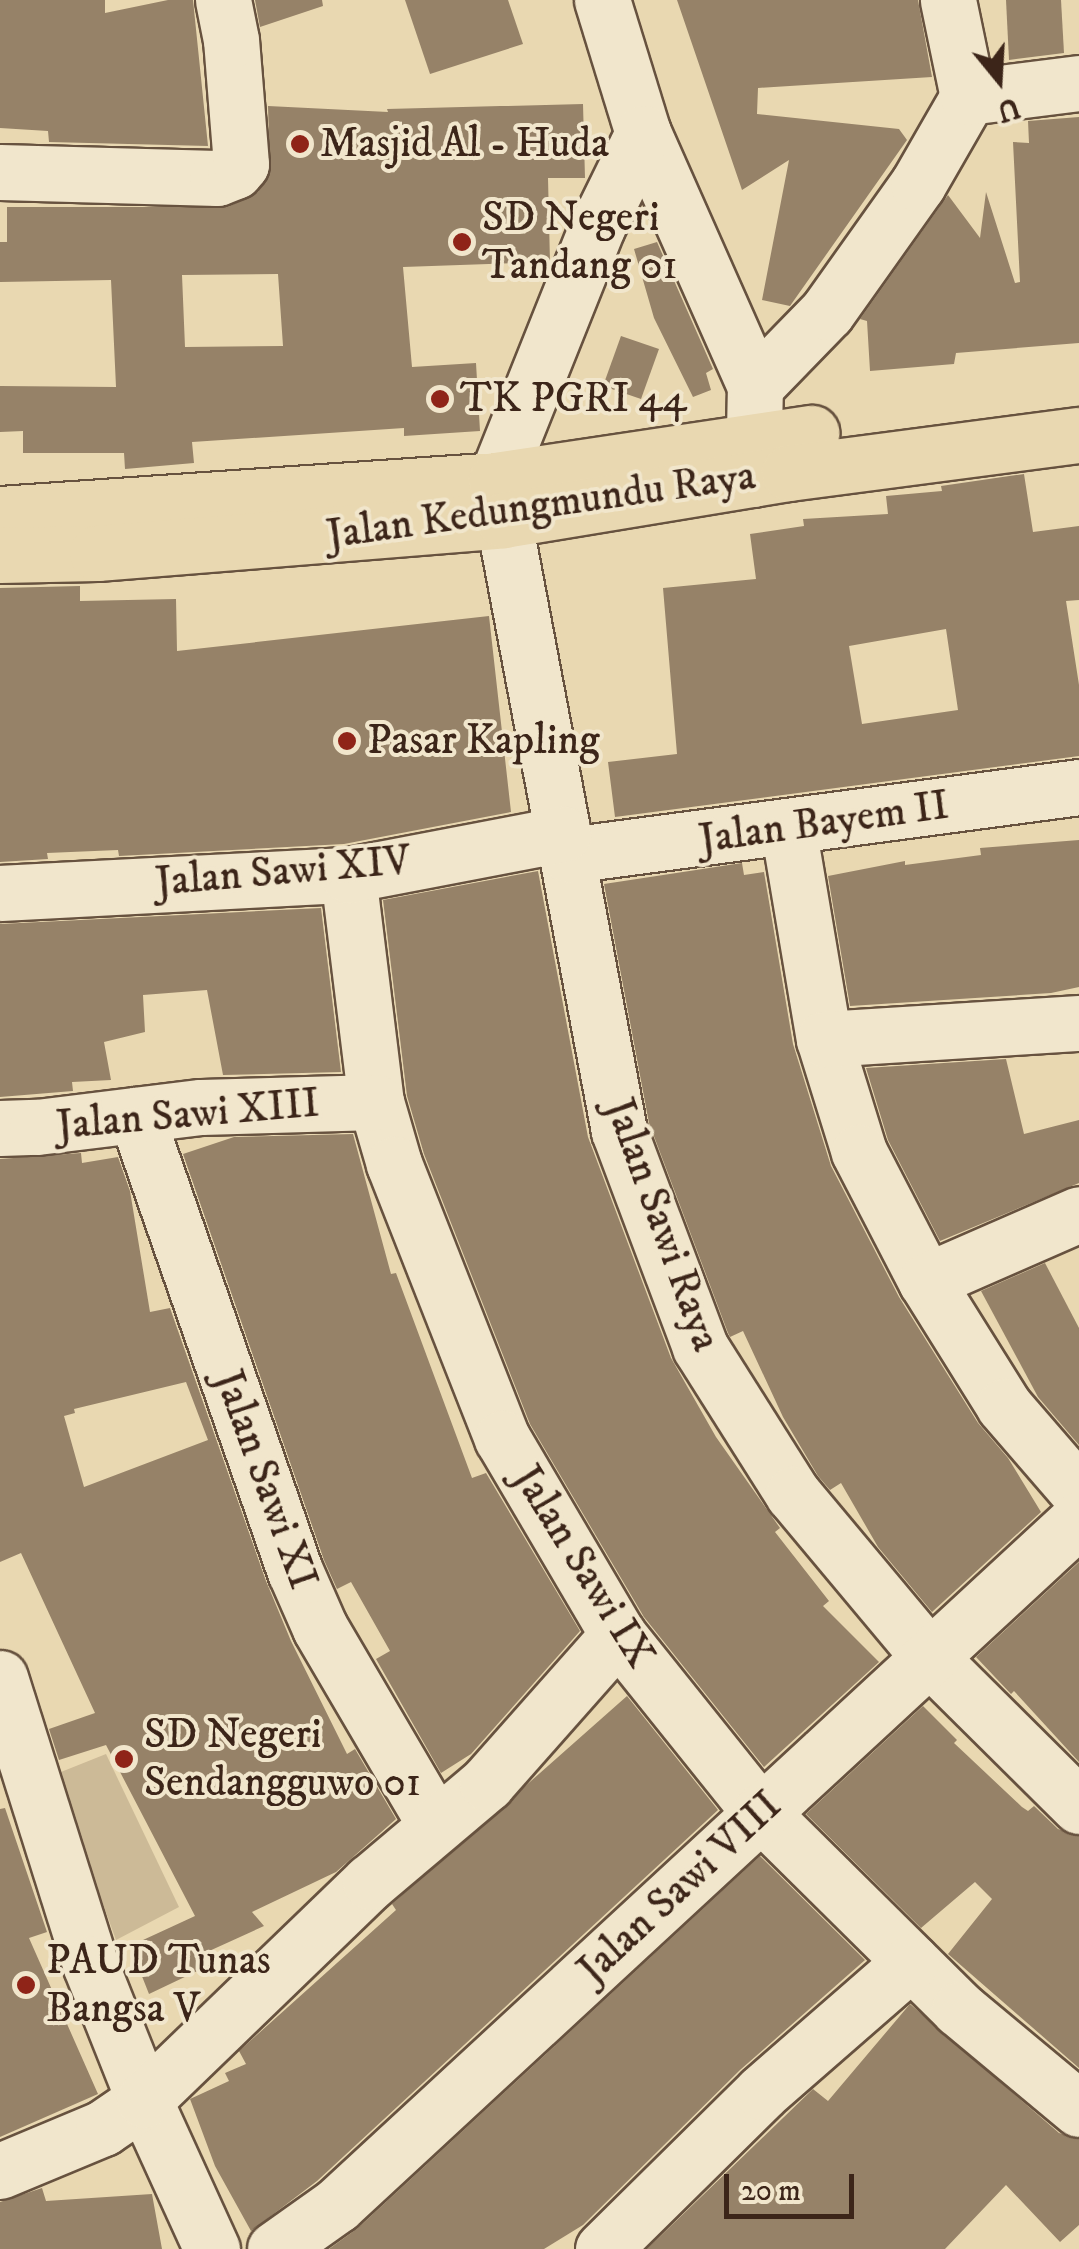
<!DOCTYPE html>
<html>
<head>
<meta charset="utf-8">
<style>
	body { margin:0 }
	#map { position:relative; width:1079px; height:2249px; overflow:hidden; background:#e9d8b1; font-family:"IM FELL DW Pica",serif }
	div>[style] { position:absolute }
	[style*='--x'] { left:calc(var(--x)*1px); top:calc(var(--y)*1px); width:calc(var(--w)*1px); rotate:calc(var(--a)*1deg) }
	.green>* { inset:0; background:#ccba97 }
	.building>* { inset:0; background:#968268 }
	.roads { filter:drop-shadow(2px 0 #67523f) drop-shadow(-2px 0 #67523f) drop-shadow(0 2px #67523f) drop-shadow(0 -2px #67523f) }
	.minor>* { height:55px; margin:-27.5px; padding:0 27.5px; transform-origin:27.5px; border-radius:27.5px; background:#f1e6cc }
	.major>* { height:55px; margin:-27.5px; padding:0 27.5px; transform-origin:27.5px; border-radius:27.5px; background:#e9d8b1 }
	.dots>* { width:28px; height:28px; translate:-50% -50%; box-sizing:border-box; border:5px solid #f1e6cc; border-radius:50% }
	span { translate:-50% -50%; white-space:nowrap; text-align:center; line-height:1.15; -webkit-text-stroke:8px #f1e6cc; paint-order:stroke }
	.poi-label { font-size:42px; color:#3c2519 }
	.left { translate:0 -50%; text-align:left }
	.street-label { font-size:42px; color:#3c2519 }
	.north { position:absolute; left:949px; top:30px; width:100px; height:100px; -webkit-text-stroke:8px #f1e6cc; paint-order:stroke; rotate:162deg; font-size:28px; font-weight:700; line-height:40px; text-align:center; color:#3c2519 }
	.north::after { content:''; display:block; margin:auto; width:35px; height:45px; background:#3c2519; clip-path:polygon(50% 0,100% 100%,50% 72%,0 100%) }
	.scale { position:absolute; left:724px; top:2174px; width:130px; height:45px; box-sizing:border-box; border:5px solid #3c2519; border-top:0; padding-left:12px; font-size:30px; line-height:35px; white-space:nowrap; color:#3c2519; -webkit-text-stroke:8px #f1e6cc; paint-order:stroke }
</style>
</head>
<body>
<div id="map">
	<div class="green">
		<div style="clip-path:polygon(106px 1754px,179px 1907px,116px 1940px,56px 1774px)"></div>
	</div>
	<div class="building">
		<div style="clip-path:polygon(0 0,105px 0,105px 13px,168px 0,193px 0,208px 146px,49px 142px,48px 131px,0 128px)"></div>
		<div style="clip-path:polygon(255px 0,322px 0,323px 6px,260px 27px)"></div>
		<div style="clip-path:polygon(405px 0,508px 0,523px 44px,430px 74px)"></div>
		<div style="clip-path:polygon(677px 0,918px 0,932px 77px,758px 88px,757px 114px,899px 129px,907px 140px,790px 306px,762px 300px,789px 160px,742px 190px)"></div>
		<div style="clip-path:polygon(1006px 0,1061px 0,1064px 53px,1009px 60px)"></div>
		<div style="clip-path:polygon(evenodd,583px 104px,585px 178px,548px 178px,550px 262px,403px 267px,412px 367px,476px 363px,480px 431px,404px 436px,404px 428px,192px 442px,194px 463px,125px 469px,124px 453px,23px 453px,23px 431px,0 432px,0 386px,116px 387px,111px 280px,0 282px,0 242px,7px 242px,7px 207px,228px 207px,258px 192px,270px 174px,268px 106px,388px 112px,387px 109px,583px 104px,278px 274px,283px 346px,185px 347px,182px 275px,278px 274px)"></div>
		<div style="clip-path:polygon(1079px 117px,1079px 343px,956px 353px,954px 364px,870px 371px,867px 321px,860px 319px,948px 195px,980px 238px,986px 192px,1015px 283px,1020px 282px,1013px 142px,1029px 143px,1028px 121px)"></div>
		<div style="clip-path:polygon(657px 242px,713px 369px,706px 373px,711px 390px,693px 397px,654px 318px,634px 249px)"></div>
		<div style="clip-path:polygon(621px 336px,659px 349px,641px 399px,603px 386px)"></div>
		<div style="clip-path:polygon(evenodd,1024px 474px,1033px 532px,1079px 526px,1079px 600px,1066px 601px,1079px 685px,1079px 756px,615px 817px,608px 762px,677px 754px,663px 588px,756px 579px,750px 534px,804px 526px,803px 519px,888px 514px,886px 496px,942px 491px,941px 486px,1024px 474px,946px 629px,958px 710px,862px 724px,849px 646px,946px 629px)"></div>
		<div style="clip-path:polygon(80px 586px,80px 601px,176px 599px,177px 651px,489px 616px,511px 812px,344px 844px,119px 856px,118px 850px,47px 853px,48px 859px,0 862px,0 588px)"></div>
		<div style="clip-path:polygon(1079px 840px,1079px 987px,1051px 993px,850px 1006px,828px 876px,905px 861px,905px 865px,981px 855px,980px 848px)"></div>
		<div style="clip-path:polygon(742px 863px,744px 875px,764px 872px,793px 1044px,831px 1166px,899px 1297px,978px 1423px,1008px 1458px,1041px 1512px,932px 1612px,878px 1547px,841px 1483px,830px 1490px,818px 1476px,783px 1417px,743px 1331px,730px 1337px,728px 1333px,649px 1123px,604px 884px)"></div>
		<div style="clip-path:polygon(538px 871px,588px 1137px,671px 1358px,716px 1437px,780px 1528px,775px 1532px,829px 1601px,823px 1606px,879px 1662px,764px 1767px,644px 1617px,530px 1424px,424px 1154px,407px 1096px,383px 900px)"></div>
		<div style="clip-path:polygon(321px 908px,341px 1072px,223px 1075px,207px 990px,143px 995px,145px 1032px,104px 1042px,111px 1080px,72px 1082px,73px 1091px,0 1097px,0 924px)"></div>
		<div style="clip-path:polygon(1006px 1059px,1024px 1134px,1079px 1120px,1079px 1183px,940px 1241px,888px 1140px,866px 1068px)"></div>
		<div style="clip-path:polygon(353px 1134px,391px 1274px,396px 1273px,472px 1478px,486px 1473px,580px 1631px,471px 1754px,441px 1773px,376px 1659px,390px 1651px,351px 1582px,337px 1589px,324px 1560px,183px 1154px,234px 1137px)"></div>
		<div style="clip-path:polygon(evenodd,81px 1153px,82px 1163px,118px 1157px,130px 1191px,150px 1312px,170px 1308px,266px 1581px,291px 1641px,347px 1754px,355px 1749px,396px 1819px,336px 1872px,252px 1912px,264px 1926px,207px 1952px,212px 1964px,149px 1994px,130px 1946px,195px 1916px,106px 1745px,59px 1760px,49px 1729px,95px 1713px,21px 1553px,0 1562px,0 1159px,81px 1153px,186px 1382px,208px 1440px,84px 1487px,64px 1416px,75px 1413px,74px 1409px,186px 1382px)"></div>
		<div style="clip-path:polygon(1045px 1263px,1079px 1328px,1079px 1445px,1038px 1397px,981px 1291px)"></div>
		<div style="clip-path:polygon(1079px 1562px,1079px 1762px,1014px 1691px,1011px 1694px,976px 1657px)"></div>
		<div style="clip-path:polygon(627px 1696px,718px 1810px,317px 2181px,251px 2231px,215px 2166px,190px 2099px,229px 2081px,225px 2073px,246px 2064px,239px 2051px,396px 1910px,392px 1904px)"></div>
		<div style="clip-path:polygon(923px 1706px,957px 1740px,954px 1743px,1022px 1807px,1028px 1811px,1034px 1806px,1058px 1829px,1079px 1836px,1079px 2068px,948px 1954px,992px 1899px,975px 1882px,921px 1928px,806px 1814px)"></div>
		<div style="clip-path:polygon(5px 1808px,47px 1932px,29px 1938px,98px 2094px,0 2137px,0 1809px)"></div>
		<div style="clip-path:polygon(760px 1856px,865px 1960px,740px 2070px,583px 2225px,544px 2249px,329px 2249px,358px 2228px)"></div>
		<div style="clip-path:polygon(910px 2004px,1059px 2133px,1079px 2139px,1079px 2225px,1060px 2242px,1006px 2185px,945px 2249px,647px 2249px,813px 2089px,828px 2101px)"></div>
		<div style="clip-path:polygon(42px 2188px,46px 2201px,152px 2194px,162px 2249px,0 2249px,0 2202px)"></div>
	</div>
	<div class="roads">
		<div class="minor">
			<div style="--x:602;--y:0;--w:139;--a:72.9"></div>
			<div style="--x:643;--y:133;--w:277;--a:66.1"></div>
			<div style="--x:968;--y:97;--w:112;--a:-7.2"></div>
			<div style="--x:643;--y:133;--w:105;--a:116.1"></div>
			<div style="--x:597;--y:227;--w:272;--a:111.8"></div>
			<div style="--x:496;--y:480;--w:663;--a:79.3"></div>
			<div style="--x:619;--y:1131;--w:231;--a:69.4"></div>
			<div style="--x:700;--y:1347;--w:174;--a:57.7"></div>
			<div style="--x:793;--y:1494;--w:214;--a:50.1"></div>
			<div style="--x:930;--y:1658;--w:210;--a:44.8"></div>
			<div style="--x:0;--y:172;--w:217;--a:1.6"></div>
			<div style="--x:217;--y:178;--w:19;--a:-21"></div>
			<div style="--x:235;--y:171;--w:9;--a:-49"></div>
			<div style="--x:241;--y:164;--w:124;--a:-94.6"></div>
			<div style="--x:231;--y:40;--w:41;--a:-101.3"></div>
			<div style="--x:753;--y:479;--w:93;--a:-88.8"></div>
			<div style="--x:755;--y:386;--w:103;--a:-45.8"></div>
			<div style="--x:827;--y:312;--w:157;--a:-54.6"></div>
			<div style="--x:918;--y:184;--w:100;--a:-60.1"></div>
			<div style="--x:968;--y:97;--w:99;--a:-101.7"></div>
			<div style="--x:788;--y:827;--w:215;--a:80.4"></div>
			<div style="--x:824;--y:1039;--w:118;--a:72.8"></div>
			<div style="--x:859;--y:1152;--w:145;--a:62.6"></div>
			<div style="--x:926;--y:1281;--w:147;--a:58"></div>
			<div style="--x:1004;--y:1406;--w:115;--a:49.2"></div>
			<div style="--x:569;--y:855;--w:515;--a:-7.59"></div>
			<div style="--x:348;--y:875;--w:229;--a:83"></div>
			<div style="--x:376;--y:1102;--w:65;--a:73.8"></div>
			<div style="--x:394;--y:1164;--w:295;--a:68.5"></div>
			<div style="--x:502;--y:1438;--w:229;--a:59.5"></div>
			<div style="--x:618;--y:1635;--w:227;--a:51.3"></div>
			<div style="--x:760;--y:1812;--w:280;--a:44.7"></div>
			<div style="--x:959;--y:2009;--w:156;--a:39.8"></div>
			<div style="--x:0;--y:893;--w:348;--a:-3"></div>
			<div style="--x:348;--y:875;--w:219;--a:-10.8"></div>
			<div style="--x:824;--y:1039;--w:256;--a:-3.6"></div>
			<div style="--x:136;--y:1115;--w:483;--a:70.8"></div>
			<div style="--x:295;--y:1571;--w:62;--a:66.3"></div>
			<div style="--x:320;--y:1628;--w:229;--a:59.6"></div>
			<div style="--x:0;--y:1128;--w:37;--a:-2"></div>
			<div style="--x:37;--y:1127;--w:165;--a:-7"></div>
			<div style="--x:201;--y:1107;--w:175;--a:-1.6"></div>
			<div style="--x:926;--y:1281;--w:167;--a:-23.6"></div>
			<div style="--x:0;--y:1678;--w:300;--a:72.5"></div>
			<div style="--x:90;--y:1964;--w:146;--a:68.3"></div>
			<div style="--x:144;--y:2100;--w:164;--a:65.5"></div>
			<div style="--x:0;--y:2171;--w:112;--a:-22.7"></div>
			<div style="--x:103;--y:2128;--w:50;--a:-34.3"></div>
			<div style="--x:144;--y:2100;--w:314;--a:-44"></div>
			<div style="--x:370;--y:1882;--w:153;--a:-40.2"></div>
			<div style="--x:487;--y:1783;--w:198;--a:-48.5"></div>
			<div style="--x:275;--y:2249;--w:76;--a:-35.4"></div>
			<div style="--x:337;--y:2205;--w:1011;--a:-42.75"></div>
			<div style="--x:603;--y:2249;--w:223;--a:-44.6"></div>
			<div style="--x:762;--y:2092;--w:198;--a:-41.1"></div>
		</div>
		<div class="major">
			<div style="--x:0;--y:514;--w:497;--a:-3.9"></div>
			<div style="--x:496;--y:480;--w:319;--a:-8.5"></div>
			<div style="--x:0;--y:555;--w:97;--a:-1.2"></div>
			<div style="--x:97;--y:553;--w:408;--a:-4.6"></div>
			<div style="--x:504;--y:520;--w:289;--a:-9.4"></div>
			<div style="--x:789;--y:473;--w:292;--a:-7.5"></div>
		</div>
	</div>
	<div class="dots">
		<div style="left:300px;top:144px;background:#8f2418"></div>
		<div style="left:462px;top:242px;background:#8f2418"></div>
		<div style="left:440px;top:399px;background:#8f2418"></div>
		<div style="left:347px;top:741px;background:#8f2418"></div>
		<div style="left:124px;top:1759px;background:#8f2418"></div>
		<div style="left:26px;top:1985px;background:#8f2418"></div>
	</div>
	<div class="poi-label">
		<span class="left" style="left:320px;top:144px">Masjid Al - Huda</span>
		<span class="left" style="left:482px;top:242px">SD Negeri<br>Tandang 01</span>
		<span class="left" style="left:460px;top:399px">TK PGRI 44</span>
		<span class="left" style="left:367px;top:741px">Pasar Kapling</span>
		<span class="left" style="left:144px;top:1759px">SD Negeri<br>Sendangguwo 01</span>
		<span class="left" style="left:46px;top:1985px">PAUD Tunas<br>Bangsa V</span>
	</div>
	<div class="street-label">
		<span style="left:541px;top:506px;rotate:-8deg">Jalan Kedungmundu Raya</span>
		<span style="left:824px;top:823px;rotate:-8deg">Jalan Bayem II</span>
		<span style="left:283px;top:872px;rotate:-5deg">Jalan Sawi XIV</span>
		<span style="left:188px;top:1115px;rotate:-5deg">Jalan Sawi XIII</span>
		<span style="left:662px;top:1225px;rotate:70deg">Jalan Sawi Raya</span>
		<span style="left:265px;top:1480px;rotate:70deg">Jalan Sawi XI</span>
		<span style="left:583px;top:1567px;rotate:58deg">Jalan Sawi IX</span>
		<span style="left:680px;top:1888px;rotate:-43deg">Jalan Sawi VIII</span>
	</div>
	<div class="north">U</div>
	<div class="scale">20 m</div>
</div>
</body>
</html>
